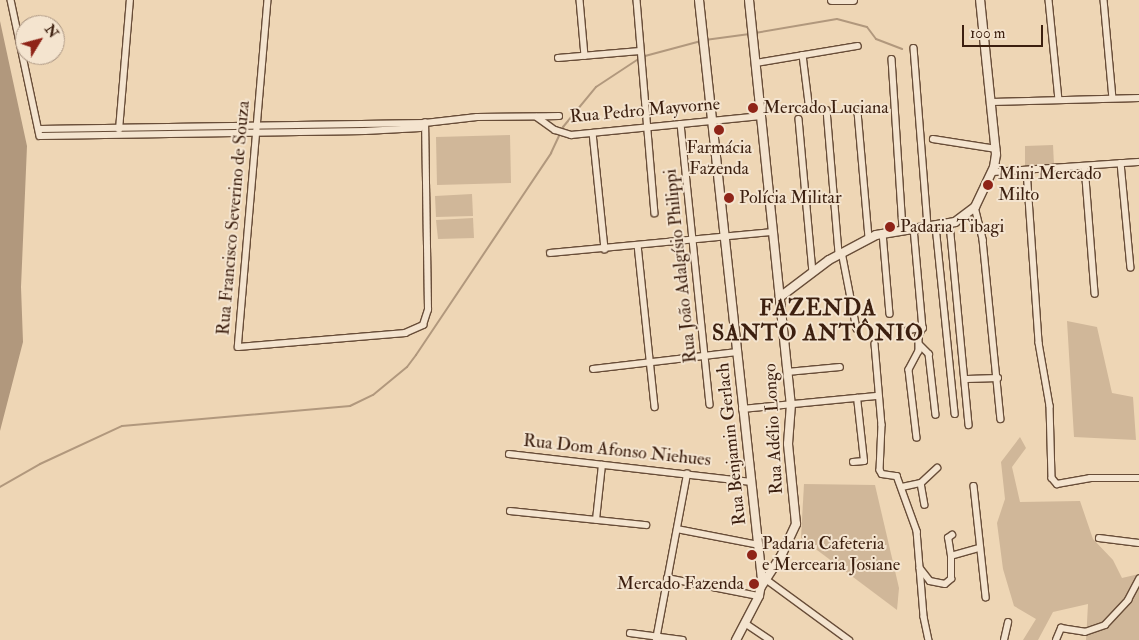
<!DOCTYPE html>
<html>
<head>
<meta charset="utf-8">
<style>
	body { margin:0 }
	#map { position:relative; width:1139px; height:640px; overflow:hidden; background:#eed6b5; font-family:"IM FELL Double Pica",serif }
	div>[style] { position:absolute }
	[style*='--x'] { left:calc(var(--x)*1px); top:calc(var(--y)*1px); width:calc(var(--w)*1px); rotate:calc(var(--a)*1deg) }
	.green>* { inset:0; background:#d0b799 }
	.water>* { inset:0; background:#b1987d }
	.stream>* { height:2px; margin:-1px; padding:0 1px; transform-origin:1px; border-radius:1px; background:#b1987d }
	.roads { filter:drop-shadow(1px 0 #684d38) drop-shadow(-1px 0 #684d38) drop-shadow(0 1px #684d38) drop-shadow(0 -1px #684d38) }
	.street>* { height:5.5px; margin:-2.75px; padding:0 2.75px; transform-origin:2.75px; border-radius:2.75px; background:#f4e4cf }
	.secondary>* { height:8px; margin:-4px; padding:0 4px; transform-origin:4px; border-radius:4px; background:#f4e4cf }
	.dots>* { width:14px; height:14px; translate:-50% -50%; box-sizing:border-box; border:2px solid #f4e4cf; border-radius:50% }
	span { translate:-50% -50%; white-space:nowrap; text-align:center; line-height:1.15; -webkit-text-stroke:4px #f4e4cf; paint-order:stroke }
	.poi-label { font-size:18px; color:#3c1f0f }
	.left { translate:0 -50%; text-align:left }
	.right { translate:-100% -50%; text-align:right }
	.street-label { font-size:18px; color:#3c1f0f }
	.district-label { font-size:22px; color:#3c1f0f; font-weight:700; letter-spacing:1px }
	.north { position:absolute; left:15px; top:15px; width:50px; height:50px; box-sizing:border-box; background:#f4e4cf; border:1px solid #aa9582; border-radius:50%; rotate:53deg; font-size:14px; font-weight:700; line-height:20px; text-align:center; color:#3c1f0f }
	.north::after { content:''; display:block; margin:auto; width:18px; height:22px; background:#8f2418; clip-path:polygon(50% 0,100% 100%,50% 72%,0 100%) }
	.scale { position:absolute; left:962px; top:25px; width:81px; height:22px; box-sizing:border-box; border:2px solid #3c1f0f; border-top:0; padding-left:6px; font-size:15px; line-height:18px; white-space:nowrap; color:#3c1f0f; -webkit-text-stroke:4px #f4e4cf; paint-order:stroke }
</style>
</head>
<body>
<div id="map">
	<div class="green">
		<div style="clip-path:polygon(510px 135px,511px 183px,437px 185px,436px 137px)"></div>
		<div style="clip-path:polygon(1053px 145px,1054px 165px,1025px 166px,1025px 146px)"></div>
		<div style="clip-path:polygon(472px 194px,473px 216px,436px 217px,435px 196px)"></div>
		<div style="clip-path:polygon(473px 218px,474px 238px,438px 239px,436px 220px)"></div>
		<div style="clip-path:polygon(1067px 321px,1097px 327px,1112px 393px,1133px 397px,1136px 440px,1074px 437px)"></div>
		<div style="clip-path:polygon(1020px 437px,1026px 448px,1012px 467px,1020px 502px,1080px 501px,1093px 539px,1113px 560px,1122px 578px,1139px 574px,1139px 640px,1086px 640px,1088px 604px,1053px 612px,1038px 640px,1023px 640px,1036px 619px,1014px 606px,1003px 569px,997px 523px,1005px 499px,1001px 462px)"></div>
		<div style="clip-path:polygon(804px 484px,875px 485px,899px 588px,897px 610px,801px 538px)"></div>
	</div>
	<div class="water">
		<div style="clip-path:polygon(0 21px,27px 146px,21px 287px,23px 342px,0 431px)"></div>
	</div>
	<div class="stream">
		<div style="--x:755;--y:33;--w:83;--a:-9.7"></div>
		<div style="--x:837;--y:19;--w:31;--a:15"></div>
		<div style="--x:867;--y:27;--w:15;--a:53"></div>
		<div style="--x:876;--y:39;--w:28;--a:21"></div>
		<div style="--x:705;--y:40;--w:45;--a:-7.6"></div>
		<div style="--x:645;--y:56;--w:58;--a:-15"></div>
		<div style="--x:0;--y:487;--w:46;--a:-29.9"></div>
		<div style="--x:40;--y:464;--w:90;--a:-24.9"></div>
		<div style="--x:122;--y:426;--w:229;--a:-5"></div>
		<div style="--x:350;--y:406;--w:25;--a:-26"></div>
		<div style="--x:373;--y:395;--w:44;--a:-39.5"></div>
		<div style="--x:407;--y:367;--w:15;--a:-53"></div>
		<div style="--x:416;--y:355;--w:243;--a:-56.2"></div>
		<div style="--x:551;--y:153;--w:29;--a:-65"></div>
		<div style="--x:563;--y:127;--w:52;--a:-50.5"></div>
		<div style="--x:596;--y:87;--w:49;--a:-33.4"></div>
	</div>
	<div class="roads">
		<div class="street">
			<div style="--x:11;--y:0;--w:139;--a:78"></div>
			<div style="--x:40;--y:136;--w:325;--a:-0.9"></div>
			<div style="--x:365;--y:131;--w:55;--a:-3.1"></div>
			<div style="--x:420;--y:128;--w:7;--a:-45"></div>
			<div style="--x:268;--y:0;--w:348;--a:94.9"></div>
			<div style="--x:238;--y:347;--w:168;--a:-4.8"></div>
			<div style="--x:405;--y:333;--w:20;--a:-24"></div>
			<div style="--x:423;--y:325;--w:16;--a:-72"></div>
			<div style="--x:428;--y:310;--w:187;--a:-90.9"></div>
			<div style="--x:580;--y:0;--w:56;--a:84.9"></div>
			<div style="--x:637;--y:0;--w:214;--a:85.2"></div>
			<div style="--x:1049;--y:0;--w:100;--a:84.3"></div>
			<div style="--x:1104;--y:0;--w:98;--a:84.8"></div>
			<div style="--x:914;--y:48;--w:180;--a:85.5"></div>
			<div style="--x:803;--y:55;--w:48;--a:82.9"></div>
			<div style="--x:558;--y:58;--w:82;--a:-4.9"></div>
			<div style="--x:892;--y:59;--w:171;--a:86.3"></div>
			<div style="--x:756;--y:63;--w:103;--a:-9.5"></div>
			<div style="--x:992;--y:102;--w:147;--a:-1.6"></div>
			<div style="--x:827;--y:110;--w:144;--a:85.2"></div>
			<div style="--x:858;--y:112;--w:126;--a:85"></div>
			<div style="--x:537;--y:117;--w:22;--a:36"></div>
			<div style="--x:555;--y:130;--w:17;--a:17"></div>
			<div style="--x:571;--y:135;--w:191;--a:-5.7"></div>
			<div style="--x:799;--y:119;--w:154;--a:84.8"></div>
			<div style="--x:681;--y:124;--w:282;--a:84.1"></div>
			<div style="--x:40;--y:129;--w:385;--a:-0.9"></div>
			<div style="--x:425;--y:123;--w:52;--a:-6.6"></div>
			<div style="--x:477;--y:117;--w:82;--a:-0.7"></div>
			<div style="--x:119;--y:130;--w:130;--a:-85.2"></div>
			<div style="--x:593;--y:133;--w:117;--a:84.1"></div>
			<div style="--x:933;--y:139;--w:64;--a:9"></div>
			<div style="--x:1121;--y:163;--w:105;--a:84.6"></div>
			<div style="--x:1085;--y:166;--w:128;--a:85.5"></div>
			<div style="--x:1027;--y:170;--w:173;--a:86"></div>
			<div style="--x:1039;--y:343;--w:64;--a:80.1"></div>
			<div style="--x:1050;--y:406;--w:72;--a:88.4"></div>
			<div style="--x:1052;--y:478;--w:8;--a:50"></div>
			<div style="--x:1057;--y:484;--w:34;--a:-10"></div>
			<div style="--x:1090;--y:478;--w:49;--a:0"></div>
			<div style="--x:992;--y:172;--w:147;--a:-3.9"></div>
			<div style="--x:975;--y:207;--w:34;--a:76"></div>
			<div style="--x:983;--y:240;--w:180;--a:84.3"></div>
			<div style="--x:950;--y:224;--w:202;--a:84.6"></div>
			<div style="--x:936;--y:226;--w:189;--a:84.2"></div>
			<div style="--x:914;--y:228;--w:100;--a:84.9"></div>
			<div style="--x:923;--y:328;--w:9;--a:117"></div>
			<div style="--x:919;--y:336;--w:15;--a:90"></div>
			<div style="--x:919;--y:351;--w:21;--a:118"></div>
			<div style="--x:909;--y:370;--w:68;--a:83.3"></div>
			<div style="--x:883;--y:233;--w:81;--a:85.1"></div>
			<div style="--x:638;--y:245;--w:163;--a:84"></div>
			<div style="--x:842;--y:252;--w:78;--a:79"></div>
			<div style="--x:550;--y:253;--w:224;--a:-5.4"></div>
			<div style="--x:908;--y:330;--w:15;--a:-8"></div>
			<div style="--x:875;--y:344;--w:81;--a:85.1"></div>
			<div style="--x:882;--y:425;--w:45;--a:92.5"></div>
			<div style="--x:880;--y:470;--w:4;--a:63"></div>
			<div style="--x:882;--y:474;--w:15;--a:8"></div>
			<div style="--x:897;--y:476;--w:59;--a:70"></div>
			<div style="--x:917;--y:531;--w:86;--a:85.3"></div>
			<div style="--x:924;--y:617;--w:24;--a:78"></div>
			<div style="--x:920;--y:345;--w:13;--a:45"></div>
			<div style="--x:929;--y:354;--w:61;--a:83.5"></div>
			<div style="--x:593;--y:369;--w:145;--a:-6.7"></div>
			<div style="--x:787;--y:372;--w:53;--a:-5.4"></div>
			<div style="--x:967;--y:379;--w:31;--a:-2"></div>
			<div style="--x:742;--y:409;--w:137;--a:-5.5"></div>
			<div style="--x:509;--y:454;--w:244;--a:6.6"></div>
			<div style="--x:853;--y:462;--w:11;--a:-5"></div>
			<div style="--x:864;--y:461;--w:63;--a:-96.3"></div>
			<div style="--x:921;--y:483;--w:22;--a:80"></div>
			<div style="--x:974;--y:486;--w:112;--a:83.8"></div>
			<div style="--x:902;--y:487;--w:19;--a:-12"></div>
			<div style="--x:921;--y:483;--w:22;--a:-43"></div>
			<div style="--x:510;--y:511;--w:137;--a:5.9"></div>
			<div style="--x:596;--y:520;--w:55;--a:-83.8"></div>
			<div style="--x:677;--y:529;--w:84;--a:11"></div>
			<div style="--x:1099;--y:538;--w:40;--a:7.1"></div>
			<div style="--x:951;--y:556;--w:18;--a:-99"></div>
			<div style="--x:948;--y:538;--w:5;--a:-37"></div>
			<div style="--x:920;--y:568;--w:16;--a:52"></div>
			<div style="--x:930;--y:581;--w:15;--a:11"></div>
			<div style="--x:945;--y:584;--w:8;--a:-40"></div>
			<div style="--x:951;--y:579;--w:23;--a:-90"></div>
			<div style="--x:951;--y:556;--w:29;--a:-16"></div>
			<div style="--x:667;--y:578;--w:94;--a:11.1"></div>
			<div style="--x:767;--y:580;--w:102;--a:36.2"></div>
			<div style="--x:745;--y:623;--w:30;--a:34"></div>
			<div style="--x:630;--y:633;--w:53;--a:7.5"></div>
			<div style="--x:656;--y:640;--w:169;--a:-79.4"></div>
			<div style="--x:1004;--y:640;--w:18;--a:-77"></div>
			<div style="--x:1056;--y:640;--w:13;--a:-67"></div>
			<div style="--x:1061;--y:628;--w:24;--a:9"></div>
			<div style="--x:1085;--y:632;--w:21;--a:-19"></div>
			<div style="--x:1105;--y:625;--w:34;--a:-47"></div>
			<div style="--x:1128;--y:600;--w:24;--a:-62"></div>
		</div>
		<div class="secondary">
			<div style="--x:699;--y:0;--w:583;--a:83.8"></div>
			<div style="--x:762;--y:580;--w:16;--a:101"></div>
			<div style="--x:759;--y:596;--w:50;--a:117.6"></div>
			<div style="--x:749;--y:0;--w:406;--a:84.1"></div>
			<div style="--x:791;--y:404;--w:40;--a:94.3"></div>
			<div style="--x:788;--y:444;--w:80;--a:84.3"></div>
			<div style="--x:796;--y:524;--w:35;--a:115"></div>
			<div style="--x:781;--y:556;--w:37;--a:123"></div>
			<div style="--x:832;--y:0;--w:21;--a:0"></div>
			<div style="--x:780;--y:297;--w:61;--a:-37.1"></div>
			<div style="--x:829;--y:260;--w:53;--a:-28"></div>
			<div style="--x:876;--y:235;--w:80;--a:-9.3"></div>
			<div style="--x:955;--y:222;--w:25;--a:-37"></div>
			<div style="--x:975;--y:207;--w:44;--a:-64.6"></div>
			<div style="--x:994;--y:167;--w:13;--a:-81"></div>
			<div style="--x:996;--y:154;--w:155;--a:-95.9"></div>
		</div>
	</div>
	<div class="dots">
		<div style="left:753px;top:108px;background:#8f2418"></div>
		<div style="left:719px;top:130px;background:#8f2418"></div>
		<div style="left:988px;top:185px;background:#8f2418"></div>
		<div style="left:729px;top:198px;background:#8f2418"></div>
		<div style="left:890px;top:227px;background:#8f2418"></div>
		<div style="left:752px;top:555px;background:#8f2418"></div>
		<div style="left:754px;top:584px;background:#8f2418"></div>
	</div>
	<div class="poi-label">
		<span class="left" style="left:763px;top:108px">Mercado Luciana</span>
		<span style="left:719px;top:159px">Farmácia<br>Fazenda</span>
		<span class="left" style="left:998px;top:185px">Mini Mercado<br>Milto</span>
		<span class="left" style="left:739px;top:198px">Polícia Militar</span>
		<span class="left" style="left:900px;top:227px">Padaria Tibagi</span>
		<span class="left" style="left:762px;top:555px">Padaria Cafeteria<br>e Mercearia Josiane</span>
		<span class="right" style="left:744px;top:584px">Mercado Fazenda</span>
	</div>
	<div class="street-label">
		<span style="left:645px;top:111px;rotate:-5deg">Rua Pedro Mayvorne</span>
		<span style="left:234px;top:218px;rotate:-85deg">Rua Francisco Severino de Souza</span>
		<span style="left:681px;top:266px;rotate:-96deg">Rua João Adalgísio Philippi</span>
		<span style="left:774px;top:429px;rotate:-93deg">Rua Adélio Longo</span>
		<span style="left:732px;top:444px;rotate:-96deg">Rua Benjamin Gerlach</span>
		<span style="left:617px;top:451px;rotate:6deg">Rua Dom Afonso Niehues</span>
	</div>
	<div class="district-label">
		<span style="left:818px;top:321px">FAZENDA<br>SANTO ANTÔNIO</span>
	</div>
	<div class="north">N</div>
	<div class="scale">100 m</div>
</div>
</body>
</html>
